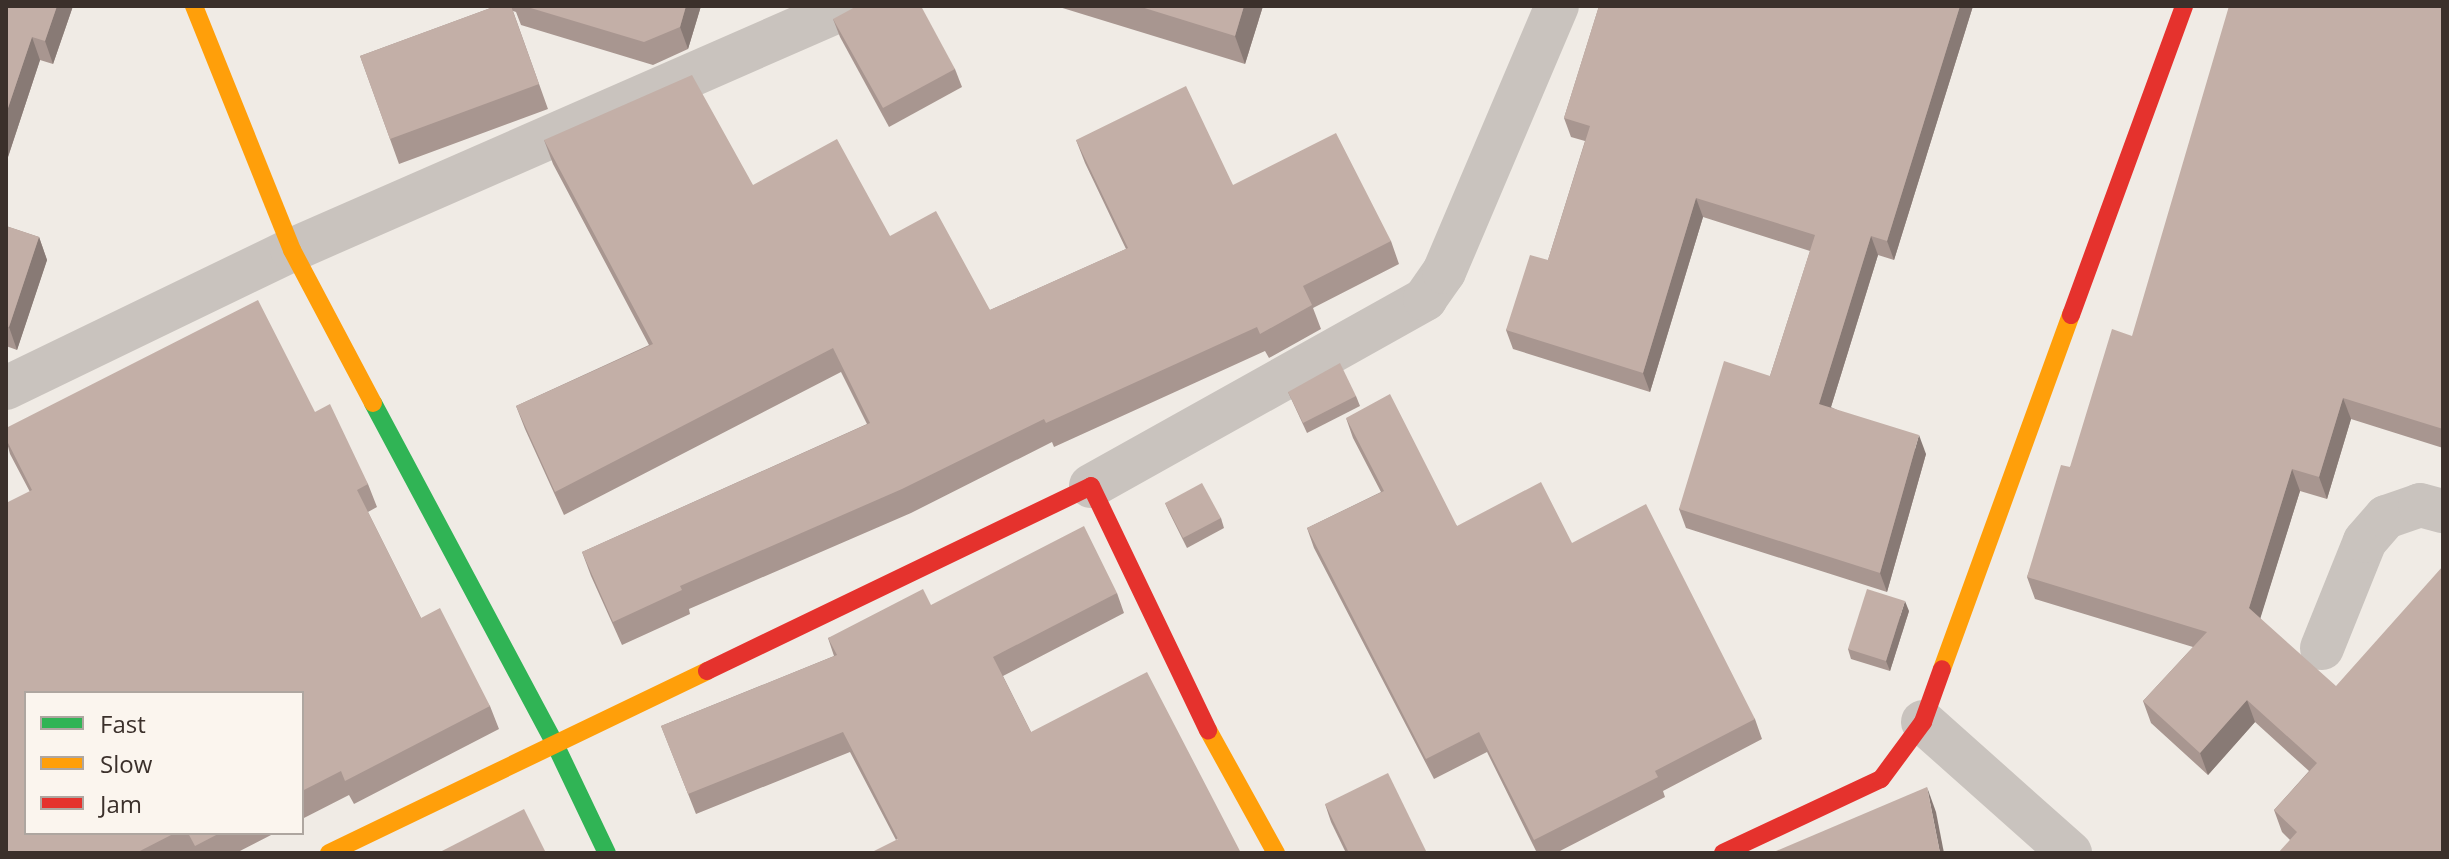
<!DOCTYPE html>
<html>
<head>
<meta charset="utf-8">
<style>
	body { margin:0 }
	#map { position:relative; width:2449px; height:859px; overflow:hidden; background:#f0ebe5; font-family:"Open Sans",sans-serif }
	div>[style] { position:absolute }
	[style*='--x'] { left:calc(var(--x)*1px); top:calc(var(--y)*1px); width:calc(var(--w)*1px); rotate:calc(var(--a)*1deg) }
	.street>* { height:44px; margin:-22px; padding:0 22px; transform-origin:22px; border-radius:22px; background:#c9c3be }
	.fast>* { height:18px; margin:-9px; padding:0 9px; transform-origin:9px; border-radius:9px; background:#30b455 }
	.slow>* { height:18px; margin:-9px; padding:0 9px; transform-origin:9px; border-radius:9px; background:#ff9f0a }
	.jam>* { height:18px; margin:-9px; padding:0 9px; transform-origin:9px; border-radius:9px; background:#e5322d }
	.wall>* { inset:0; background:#a89690 }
	.shaded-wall>* { inset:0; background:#887a75 }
	.building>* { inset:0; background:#c3afa7 }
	span { translate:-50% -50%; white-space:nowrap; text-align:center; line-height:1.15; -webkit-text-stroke:6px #fbf5ee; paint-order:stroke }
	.frame { position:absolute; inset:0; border:8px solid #3b302b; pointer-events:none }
	.legend { position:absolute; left:24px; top:691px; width:280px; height:144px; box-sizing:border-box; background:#fbf5ee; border:2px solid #aea6a0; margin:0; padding:10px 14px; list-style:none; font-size:24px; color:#3b302b }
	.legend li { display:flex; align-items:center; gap:16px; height:40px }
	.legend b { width:40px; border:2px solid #aea6a0 }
</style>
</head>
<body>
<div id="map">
	<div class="street">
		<div style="--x:6;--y:388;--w:318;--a:-25.8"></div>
		<div style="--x:292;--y:250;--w:608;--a:-23.66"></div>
		<div style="--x:1091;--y:486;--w:383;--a:-29.2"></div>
		<div style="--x:1425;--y:299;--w:33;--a:-55"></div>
		<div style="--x:1444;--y:272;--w:289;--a:-67"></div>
		<div style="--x:2322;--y:648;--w:115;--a:-68.1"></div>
		<div style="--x:2365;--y:541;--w:32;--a:-49"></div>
		<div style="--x:2386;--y:517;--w:36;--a:-19"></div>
		<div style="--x:2420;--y:505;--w:24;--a:15"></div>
		<div style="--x:1923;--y:722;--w:197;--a:41.7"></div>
	</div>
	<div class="fast">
		<div style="--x:373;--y:403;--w:384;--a:61.9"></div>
		<div style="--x:554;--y:742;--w:123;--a:64.5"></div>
	</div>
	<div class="slow">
		<div style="--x:194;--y:6;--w:263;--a:68.1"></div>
		<div style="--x:292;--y:250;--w:173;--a:62.1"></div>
		<div style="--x:1942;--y:669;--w:377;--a:-70"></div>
		<div style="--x:1208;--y:730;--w:141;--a:61.1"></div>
		<div style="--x:329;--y:853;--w:420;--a:-25.7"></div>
	</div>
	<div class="jam">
		<div style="--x:2071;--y:315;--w:329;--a:-69.9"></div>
		<div style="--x:707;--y:671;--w:426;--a:-25.7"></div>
		<div style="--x:1091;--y:486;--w:271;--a:64.4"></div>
		<div style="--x:1723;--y:853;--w:174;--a:-25.1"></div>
		<div style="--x:1881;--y:779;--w:71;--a:-53.6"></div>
		<div style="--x:1923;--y:722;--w:56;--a:-70.3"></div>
	</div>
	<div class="wall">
		<div style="clip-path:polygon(6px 6px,73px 6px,53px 64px,40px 60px,6px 163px)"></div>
		<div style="clip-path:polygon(496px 6px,701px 6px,688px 49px,653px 65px,521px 25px,516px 12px,513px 11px,548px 109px,399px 164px,360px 56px)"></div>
		<div style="clip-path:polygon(1056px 6px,1263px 6px,1245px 64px)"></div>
		<div style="clip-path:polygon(1599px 6px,1973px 6px,1894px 260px,1878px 255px,1831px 407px,1926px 454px,1887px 592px,1686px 528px,1679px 509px,1770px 376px,1810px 251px,1703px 217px,1650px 392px,1513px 349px,1506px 330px,1548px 260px,1585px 141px,1571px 137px,1564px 118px)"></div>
		<div style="clip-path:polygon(2443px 6px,2443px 448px,2351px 419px,2327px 499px,2300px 491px,2260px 618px,2443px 853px,2290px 840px,2282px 832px,2274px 810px,2309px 771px,2255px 722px,2208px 775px,2151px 723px,2143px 701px,2193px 647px,2035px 599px,2027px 577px,2070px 467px)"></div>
		<div style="clip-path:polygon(833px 19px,955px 69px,962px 87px,889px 127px,840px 37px)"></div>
		<div style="clip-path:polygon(544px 140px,753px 185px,890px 236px,990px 310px,1126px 249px,1085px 163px,1076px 140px,1233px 185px,1391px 241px,1399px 264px,1313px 308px,1321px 329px,1269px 358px,1265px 351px,1054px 447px,1052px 442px,911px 513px,689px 609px,690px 614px,622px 645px,591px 576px,582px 552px,867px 424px,841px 372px,564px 515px,525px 429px,516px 406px,649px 345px,553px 164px)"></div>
		<div style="clip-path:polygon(6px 226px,39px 237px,47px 260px,17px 350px,6px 346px)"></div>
		<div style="clip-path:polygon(1288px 392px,1356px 396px,1360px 406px,1307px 433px)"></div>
		<div style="clip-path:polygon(315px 412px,368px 484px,377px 507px,368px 512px,421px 618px,490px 706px,499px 729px,354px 804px,349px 795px,302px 819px,302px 693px,26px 833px,275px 833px,236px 853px,195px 853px,194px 851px,190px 853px,6px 853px,30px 492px,10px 454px,6px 439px)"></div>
		<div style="clip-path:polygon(1346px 418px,1457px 526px,1572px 543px,1755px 719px,1762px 739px,1663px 791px,1665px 797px,1556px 853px,1537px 853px,1487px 752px,1434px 779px,1314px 548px,1307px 528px,1381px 492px,1353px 438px)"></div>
		<div style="clip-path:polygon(1165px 503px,1221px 518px,1224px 528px,1187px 548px,1169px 512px)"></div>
		<div style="clip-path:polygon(1117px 593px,1124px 613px,1003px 676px,1031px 732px,896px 840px,850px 752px,696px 814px,661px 726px,834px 656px,828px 638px,931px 605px)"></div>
		<div style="clip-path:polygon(1909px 611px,1890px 671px,1851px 659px,1848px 649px)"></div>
		<div style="clip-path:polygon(1325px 804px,1427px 853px,1346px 853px,1331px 822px)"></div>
	</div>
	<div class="shaded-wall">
		<div style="clip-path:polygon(57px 6px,73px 6px,53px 64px,45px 41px)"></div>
		<div style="clip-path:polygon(686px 6px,701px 6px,688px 49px,680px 27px)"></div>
		<div style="clip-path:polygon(1244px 6px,1263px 6px,1245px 64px,1235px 36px)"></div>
		<div style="clip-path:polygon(1960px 6px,1973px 6px,1894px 260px,1887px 241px)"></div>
		<div style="clip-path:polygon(32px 37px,40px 60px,6px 163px,6px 114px)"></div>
		<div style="clip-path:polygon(1696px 198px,1703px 217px,1650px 392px,1643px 373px)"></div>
		<div style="clip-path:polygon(1871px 236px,1878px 255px,1826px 423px,1819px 404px)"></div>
		<div style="clip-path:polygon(39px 237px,47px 260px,17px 350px,9px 327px)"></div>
		<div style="clip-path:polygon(2343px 398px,2351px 419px,2327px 499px,2319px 477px)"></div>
		<div style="clip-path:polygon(1919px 435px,1926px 454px,1887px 592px,1880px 573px)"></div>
		<div style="clip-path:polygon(2292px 469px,2300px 491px,2257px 629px,2249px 608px)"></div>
		<div style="clip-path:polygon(1905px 601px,1909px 611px,1890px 671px,1886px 661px)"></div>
		<div style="clip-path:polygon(2247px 700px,2255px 722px,2208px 775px,2200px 753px)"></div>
		<div style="clip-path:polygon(1927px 787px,1936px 812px,1944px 853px,1940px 853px)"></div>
	</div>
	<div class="building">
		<div style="clip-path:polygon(6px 6px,57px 6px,45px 41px,32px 37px,6px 114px)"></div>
		<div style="clip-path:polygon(496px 6px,511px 6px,539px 84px,390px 139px,360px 56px)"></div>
		<div style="clip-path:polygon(524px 6px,686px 6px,680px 27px,644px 42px)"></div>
		<div style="clip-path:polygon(857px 6px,921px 6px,955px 69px,883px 108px,833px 19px)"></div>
		<div style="clip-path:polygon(1138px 6px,1244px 6px,1235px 36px)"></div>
		<div style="clip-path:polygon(1599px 6px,1960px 6px,1887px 241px,1871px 236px,1819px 404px,1919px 435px,1880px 573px,1679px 509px,1724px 361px,1770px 376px,1815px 235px,1696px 198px,1643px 373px,1506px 330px,1530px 255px,1548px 260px,1590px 126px,1564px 118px)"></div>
		<div style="clip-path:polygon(2229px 6px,2443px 6px,2443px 429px,2343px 398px,2319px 477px,2292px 469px,2249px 608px,2336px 686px,2443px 566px,2443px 853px,2278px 853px,2297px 832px,2274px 810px,2317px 763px,2247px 700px,2200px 753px,2143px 701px,2207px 632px,2027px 577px,2061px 465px,2070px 467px,2112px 329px,2132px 336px)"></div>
		<div style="clip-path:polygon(692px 75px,753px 185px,837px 139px,890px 236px,936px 211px,990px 310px,1128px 248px,1076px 140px,1186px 86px,1233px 185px,1336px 133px,1391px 241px,1303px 286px,1312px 305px,1260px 334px,1257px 327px,1046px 423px,1044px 419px,902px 489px,680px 586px,682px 590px,613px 622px,582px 552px,870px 423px,833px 348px,555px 492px,516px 406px,653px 344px,544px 140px)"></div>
		<div style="clip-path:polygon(6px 226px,39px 237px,9px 327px,6px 326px)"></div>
		<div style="clip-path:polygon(258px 300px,315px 412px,330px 404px,368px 484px,357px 490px,421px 618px,440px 608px,490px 706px,345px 781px,341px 771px,302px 791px,302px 693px,26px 693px,26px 833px,175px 833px,136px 853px,6px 853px,6px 503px,32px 490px,6px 439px,6px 428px)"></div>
		<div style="clip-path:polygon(1340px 363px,1356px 396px,1303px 423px,1288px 392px)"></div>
		<div style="clip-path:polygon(1390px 394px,1457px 526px,1541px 482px,1572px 543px,1646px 504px,1755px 719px,1655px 771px,1658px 777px,1534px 840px,1479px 732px,1426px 759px,1307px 528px,1384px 491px,1346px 418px)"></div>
		<div style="clip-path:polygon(1202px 483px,1221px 518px,1183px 538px,1165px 503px)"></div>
		<div style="clip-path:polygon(1084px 526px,1117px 593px,993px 657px,1031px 732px,1147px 672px,1241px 853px,870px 853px,898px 839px,843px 732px,688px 794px,661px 726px,837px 655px,828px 638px,923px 589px,931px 605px)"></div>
		<div style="clip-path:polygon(1867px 589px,1905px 601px,1886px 661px,1848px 649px)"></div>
		<div style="clip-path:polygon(1388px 773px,1427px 853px,1349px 853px,1325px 804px)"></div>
		<div style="clip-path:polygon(1927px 787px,1940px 853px,1778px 853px,1776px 851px)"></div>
		<div style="clip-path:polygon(524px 809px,546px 853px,438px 853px)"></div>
		<div style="clip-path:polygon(188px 833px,220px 833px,195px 846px)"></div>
	</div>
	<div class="frame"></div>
	<ul class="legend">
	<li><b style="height:10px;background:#30b455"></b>Fast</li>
	<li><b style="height:10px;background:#ff9f0a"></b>Slow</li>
	<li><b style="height:10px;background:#e5322d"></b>Jam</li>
	</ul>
</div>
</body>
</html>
